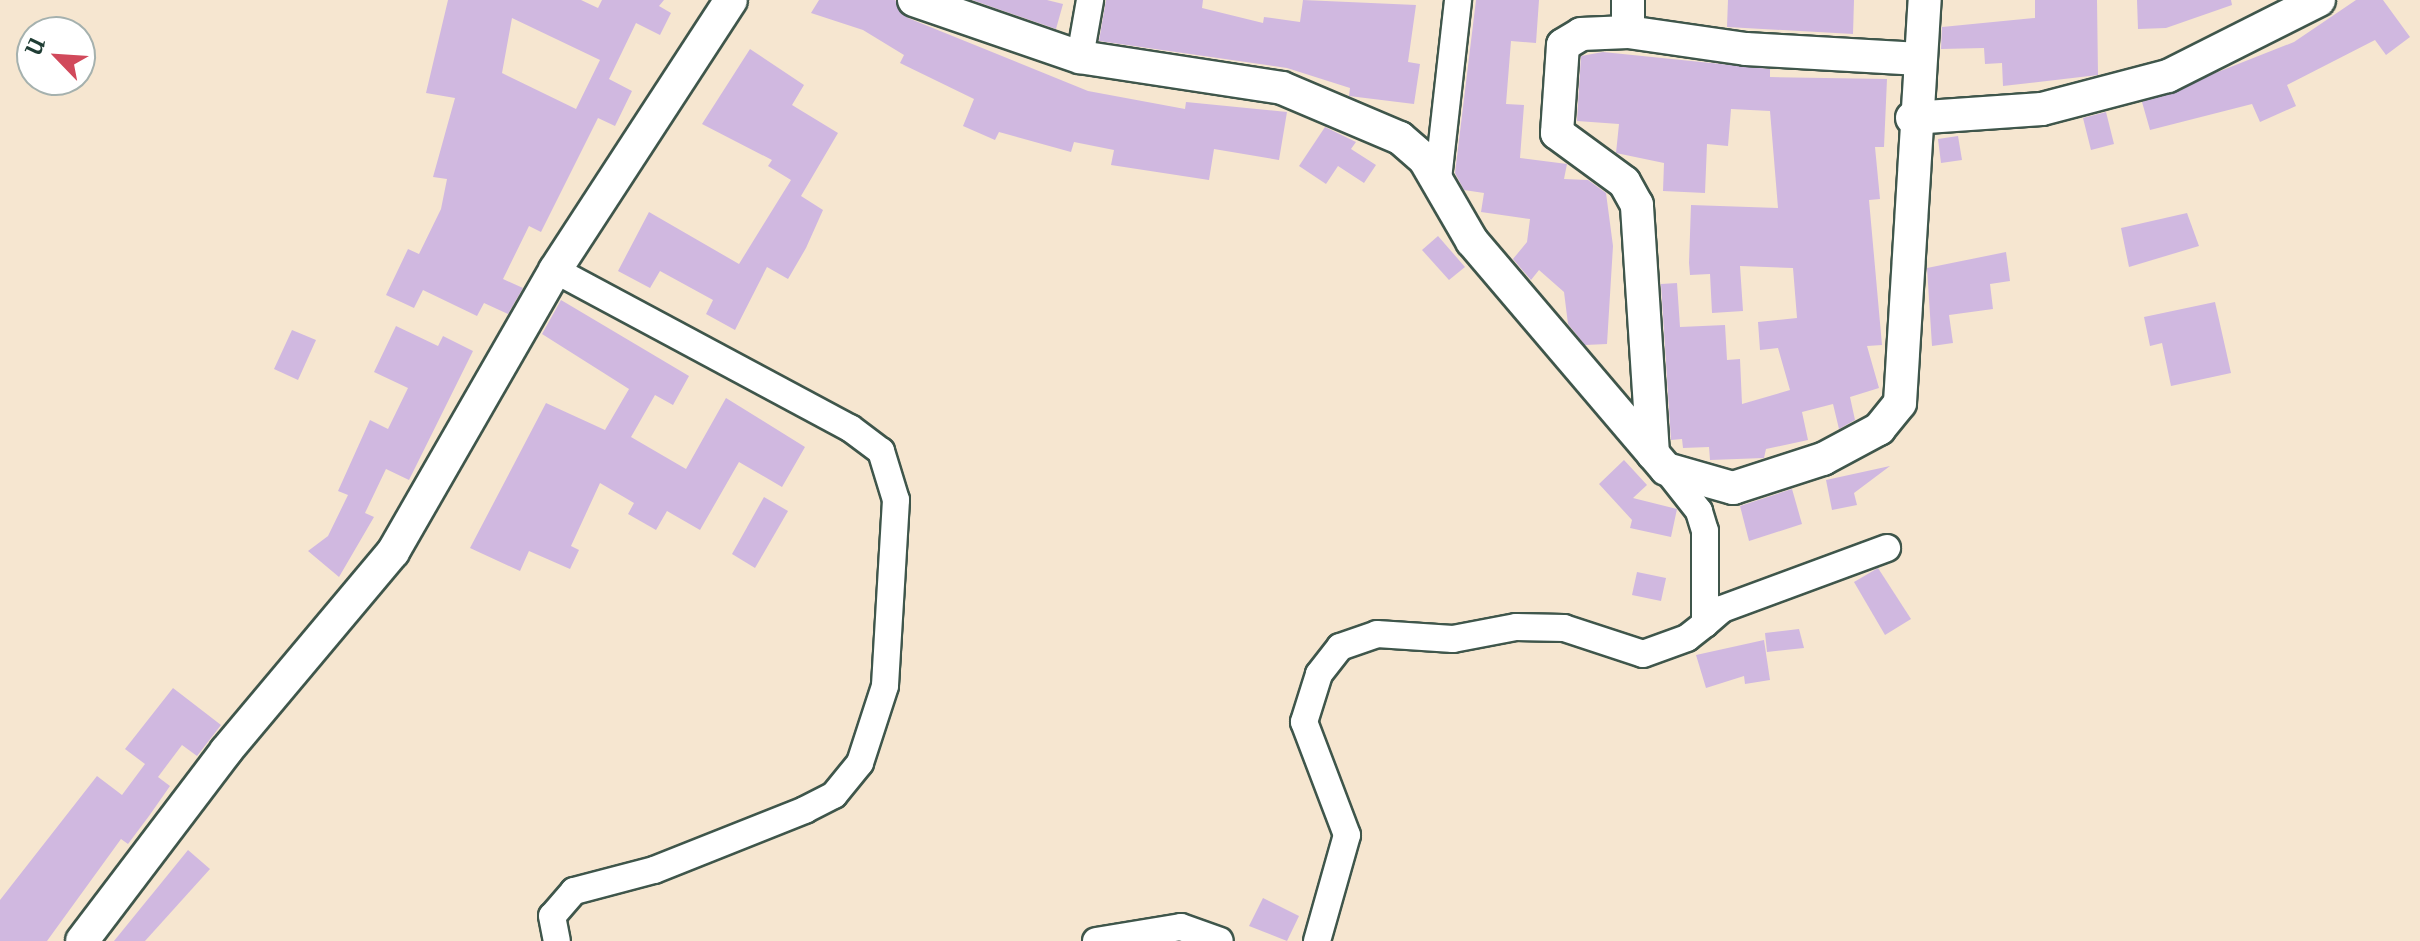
<!DOCTYPE html>
<html>
<head>
<meta charset="utf-8">
<style>
	body { margin:0 }
	#map { position:relative; width:2420px; height:941px; overflow:hidden; background:#f6e6d0; font-family:"IM FELL French Canon",serif }
	div>[style] { position:absolute }
	[style*='--x'] { left:calc(var(--x)*1px); top:calc(var(--y)*1px); width:calc(var(--w)*1px); rotate:calc(var(--a)*1deg) }
	.building>* { inset:0; background:#d0b8e0 }
	.roads { filter:drop-shadow(2px 0 #3f564b) drop-shadow(-2px 0 #3f564b) drop-shadow(0 2px #3f564b) drop-shadow(0 -2px #3f564b) }
	.minor>* { height:26px; margin:-13px; padding:0 13px; transform-origin:13px; border-radius:13px; background:#fff }
	.tertiary>* { height:32px; margin:-16px; padding:0 16px; transform-origin:16px; border-radius:16px; background:#fff }
	span { translate:-50% -50%; white-space:nowrap; text-align:center; line-height:1.15; -webkit-text-stroke:6px #fff; paint-order:stroke }
	.north { position:absolute; left:16px; top:16px; width:80px; height:80px; box-sizing:border-box; background:#fff; border:2px solid #a5b1ae; border-radius:50%; rotate:295deg; font-size:22px; font-weight:700; line-height:32px; text-align:center; color:#1f3d34 }
	.north::after { content:''; display:block; margin:auto; width:28px; height:36px; background:#d1495b; clip-path:polygon(50% 0,100% 100%,50% 72%,0 100%) }
</style>
</head>
<body>
<div id="map">
	<div class="building">
		<div style="clip-path:polygon(evenodd,448px 0,581px 0,598px 8px,602px 0,664px 0,659px 6px,671px 13px,660px 35px,636px 23px,609px 79px,632px 91px,615px 126px,598px 118px,541px 232px,529px 226px,503px 279px,523px 288px,508px 314px,484px 303px,477px 316px,423px 290px,414px 308px,386px 295px,408px 249px,419px 254px,441px 209px,447px 179px,433px 177px,455px 98px,426px 93px,448px 0,512px 18px,600px 60px,576px 109px,502px 73px,512px 18px)"></div>
		<div style="clip-path:polygon(819px 0,895px 0,908px 18px,1088px 91px,1185px 109px,1186px 102px,1287px 112px,1279px 160px,1214px 149px,1209px 180px,1111px 165px,1114px 150px,1074px 142px,1071px 152px,999px 132px,995px 140px,963px 126px,974px 99px,900px 63px,904px 55px,863px 30px,811px 13px)"></div>
		<div style="clip-path:polygon(972px 0,1047px 0,1063px 4px,1056px 29px)"></div>
		<div style="clip-path:polygon(1106px 0,1203px 0,1202px 8px,1263px 23px,1264px 17px,1300px 22px,1303px 0,1416px 5px,1408px 62px,1420px 64px,1414px 104px,1349px 96px,1350px 88px,1287px 68px,1099px 41px)"></div>
		<div style="clip-path:polygon(1476px 0,1539px 0,1536px 43px,1511px 41px,1506px 104px,1524px 105px,1520px 158px,1567px 164px,1564px 179px,1588px 180px,1606px 193px,1613px 246px,1607px 344px,1585px 345px,1568px 324px,1564px 292px,1539px 270px,1531px 280px,1513px 259px,1527px 242px,1530px 219px,1481px 212px,1484px 193px,1464px 190px,1455px 173px)"></div>
		<div style="clip-path:polygon(1728px 0,1854px 0,1853px 34px,1727px 27px)"></div>
		<div style="clip-path:polygon(2035px 0,2097px 0,2098px 75px,2003px 86px,2002px 63px,1985px 64px,1984px 48px,1941px 49px,1942px 27px,2035px 18px)"></div>
		<div style="clip-path:polygon(2137px 0,2231px 0,2232px 5px,2166px 28px,2138px 29px)"></div>
		<div style="clip-path:polygon(2356px 0,2383px 0,2410px 37px,2386px 55px,2375px 40px,2287px 85px,2296px 106px,2260px 122px,2252px 104px,2150px 130px,2142px 102px,2294px 42px)"></div>
		<div style="clip-path:polygon(750px 49px,804px 85px,792px 105px,838px 133px,801px 196px,823px 210px,806px 248px,788px 279px,767px 267px,735px 330px,706px 314px,713px 300px,660px 271px,650px 288px,618px 271px,649px 212px,739px 264px,791px 180px,768px 166px,772px 160px,702px 124px)"></div>
		<div style="clip-path:polygon(1603px 52px,1770px 69px,1770px 77px,1887px 79px,1884px 147px,1875px 147px,1880px 199px,1869px 200px,1882px 345px,1867px 346px,1879px 388px,1850px 397px,1855px 420px,1839px 429px,1833px 404px,1802px 412px,1808px 440px,1766px 449px,1764px 458px,1710px 460px,1709px 447px,1683px 448px,1682px 439px,1671px 440px,1661px 284px,1677px 283px,1680px 327px,1725px 325px,1727px 360px,1740px 359px,1742px 404px,1790px 390px,1778px 348px,1760px 350px,1758px 322px,1797px 318px,1793px 268px,1740px 266px,1743px 311px,1712px 313px,1710px 274px,1690px 275px,1689px 263px,1691px 205px,1778px 208px,1770px 111px,1731px 109px,1728px 146px,1707px 144px,1705px 193px,1663px 191px,1664px 163px,1616px 153px,1619px 124px,1577px 121px,1581px 56px)"></div>
		<div style="clip-path:polygon(2106px 112px,2114px 144px,2091px 150px,2083px 118px)"></div>
		<div style="clip-path:polygon(1325px 127px,1356px 142px,1351px 149px,1376px 165px,1364px 183px,1338px 166px,1326px 184px,1299px 166px)"></div>
		<div style="clip-path:polygon(1958px 136px,1962px 160px,1941px 163px,1938px 139px)"></div>
		<div style="clip-path:polygon(2187px 213px,2199px 246px,2129px 267px,2121px 228px)"></div>
		<div style="clip-path:polygon(1438px 236px,1465px 267px,1449px 280px,1422px 250px)"></div>
		<div style="clip-path:polygon(2006px 252px,2010px 281px,1990px 284px,1993px 309px,1949px 315px,1953px 343px,1932px 346px,1927px 268px)"></div>
		<div style="clip-path:polygon(561px 300px,689px 376px,673px 405px,655px 395px,631px 437px,686px 469px,726px 398px,805px 447px,782px 487px,739px 462px,700px 530px,667px 511px,656px 530px,628px 514px,634px 503px,600px 483px,571px 546px,579px 550px,570px 569px,529px 551px,520px 571px,470px 548px,546px 403px,605px 430px,629px 389px,542px 334px)"></div>
		<div style="clip-path:polygon(2215px 302px,2231px 373px,2171px 386px,2162px 343px,2150px 346px,2144px 317px)"></div>
		<div style="clip-path:polygon(396px 326px,438px 346px,443px 336px,473px 351px,409px 480px,386px 469px,365px 513px,374px 517px,339px 577px,308px 551px,328px 536px,348px 495px,338px 491px,370px 420px,388px 429px,408px 388px,374px 372px)"></div>
		<div style="clip-path:polygon(292px 330px,316px 340px,298px 380px,274px 369px)"></div>
		<div style="clip-path:polygon(1624px 460px,1647px 485px,1633px 498px,1677px 509px,1671px 537px,1630px 528px,1632px 520px,1599px 484px)"></div>
		<div style="clip-path:polygon(1890px 466px,1854px 493px,1857px 505px,1832px 510px,1826px 480px)"></div>
		<div style="clip-path:polygon(1792px 489px,1802px 524px,1749px 541px,1740px 506px)"></div>
		<div style="clip-path:polygon(764px 497px,788px 511px,755px 568px,732px 554px)"></div>
		<div style="clip-path:polygon(1878px 568px,1911px 619px,1885px 635px,1854px 582px)"></div>
		<div style="clip-path:polygon(1637px 572px,1666px 578px,1661px 601px,1632px 595px)"></div>
		<div style="clip-path:polygon(1799px 629px,1804px 648px,1767px 652px,1765px 633px)"></div>
		<div style="clip-path:polygon(1764px 640px,1770px 680px,1745px 684px,1744px 676px,1706px 688px,1696px 655px)"></div>
		<div style="clip-path:polygon(173px 688px,221px 725px,197px 756px,182px 745px,158px 777px,170px 786px,149px 816px,128px 844px,121px 839px,47px 941px,0 941px,0 900px,97px 776px,122px 795px,145px 764px,125px 749px)"></div>
		<div style="clip-path:polygon(188px 850px,210px 869px,145px 941px,114px 941px)"></div>
		<div style="clip-path:polygon(1263px 898px,1299px 916px,1287px 941px,1249px 926px)"></div>
	</div>
	<div class="roads">
		<div class="minor">
			<div style="--x:1080;--y:57;--w:58;--a:-80"></div>
			<div style="--x:1438;--y:179;--w:180;--a:-83.6"></div>
			<div style="--x:555;--y:270;--w:335;--a:28.2"></div>
			<div style="--x:850;--y:428;--w:39;--a:37"></div>
			<div style="--x:881;--y:451;--w:51;--a:73"></div>
			<div style="--x:896;--y:500;--w:186;--a:93.4"></div>
			<div style="--x:885;--y:686;--w:81;--a:108"></div>
			<div style="--x:860;--y:763;--w:41;--a:129.1"></div>
			<div style="--x:834;--y:795;--w:33;--a:153"></div>
			<div style="--x:805;--y:810;--w:162;--a:158.3"></div>
			<div style="--x:654;--y:870;--w:83;--a:165.3"></div>
			<div style="--x:574;--y:891;--w:33;--a:131"></div>
			<div style="--x:552;--y:916;--w:25;--a:79"></div>
			<div style="--x:1705;--y:624;--w:23;--a:-41"></div>
			<div style="--x:1722;--y:609;--w:176;--a:-20.3"></div>
			<div style="--x:1096;--y:941;--w:86;--a:-9.4"></div>
			<div style="--x:1181;--y:927;--w:41;--a:19.7"></div>
			<div style="--x:1317;--y:941;--w:110;--a:-74.2"></div>
			<div style="--x:1347;--y:835;--w:121;--a:-110.8"></div>
			<div style="--x:1304;--y:722;--w:50;--a:-72.6"></div>
			<div style="--x:1319;--y:674;--w:34;--a:-52"></div>
			<div style="--x:1340;--y:647;--w:39;--a:-19"></div>
			<div style="--x:1377;--y:634;--w:76;--a:3.8"></div>
			<div style="--x:1453;--y:639;--w:64;--a:-10.8"></div>
			<div style="--x:1516;--y:627;--w:48;--a:1.2"></div>
			<div style="--x:1564;--y:628;--w:83;--a:18.2"></div>
			<div style="--x:1643;--y:654;--w:47;--a:-20"></div>
			<div style="--x:1687;--y:638;--w:23;--a:-38"></div>
			<div style="--x:1705;--y:624;--w:93;--a:-90"></div>
			<div style="--x:1705;--y:531;--w:21;--a:-107"></div>
			<div style="--x:1699;--y:511;--w:53;--a:-128.2"></div>
		</div>
		<div class="tertiary">
			<div style="--x:914;--y:0;--w:176;--a:19"></div>
			<div style="--x:1080;--y:57;--w:204;--a:8.7"></div>
			<div style="--x:1282;--y:88;--w:128;--a:23"></div>
			<div style="--x:1400;--y:138;--w:33;--a:41"></div>
			<div style="--x:1425;--y:160;--w:94;--a:59.9"></div>
			<div style="--x:1472;--y:241;--w:299;--a:49.6"></div>
			<div style="--x:1666;--y:469;--w:70;--a:15.8"></div>
			<div style="--x:1733;--y:488;--w:95;--a:-17.9"></div>
			<div style="--x:1823;--y:459;--w:64;--a:-28.2"></div>
			<div style="--x:1879;--y:429;--w:33;--a:-51"></div>
			<div style="--x:1900;--y:403;--w:404;--a:-86.5"></div>
			<div style="--x:1628;--y:0;--w:32;--a:90"></div>
			<div style="--x:1912;--y:118;--w:130;--a:-4"></div>
			<div style="--x:2042;--y:109;--w:130;--a:-14.7"></div>
			<div style="--x:2168;--y:76;--w:169;--a:-26.7"></div>
			<div style="--x:1653;--y:454;--w:250;--a:-93.7"></div>
			<div style="--x:1637;--y:205;--w:26;--a:-119"></div>
			<div style="--x:1624;--y:182;--w:83;--a:-143.8"></div>
			<div style="--x:1557;--y:133;--w:88;--a:-86.1"></div>
			<div style="--x:1563;--y:45;--w:21;--a:-31"></div>
			<div style="--x:1581;--y:34;--w:47;--a:-2.4"></div>
			<div style="--x:1628;--y:32;--w:119;--a:8.2"></div>
			<div style="--x:1746;--y:49;--w:174;--a:3.3"></div>
			<div style="--x:82;--y:941;--w:238;--a:-52.8"></div>
			<div style="--x:226;--y:751;--w:260;--a:-50"></div>
			<div style="--x:393;--y:552;--w:325;--a:-60.1"></div>
			<div style="--x:555;--y:270;--w:322;--a:-56.9"></div>
		</div>
	</div>
	<div class="north">U</div>
</div>
</body>
</html>
